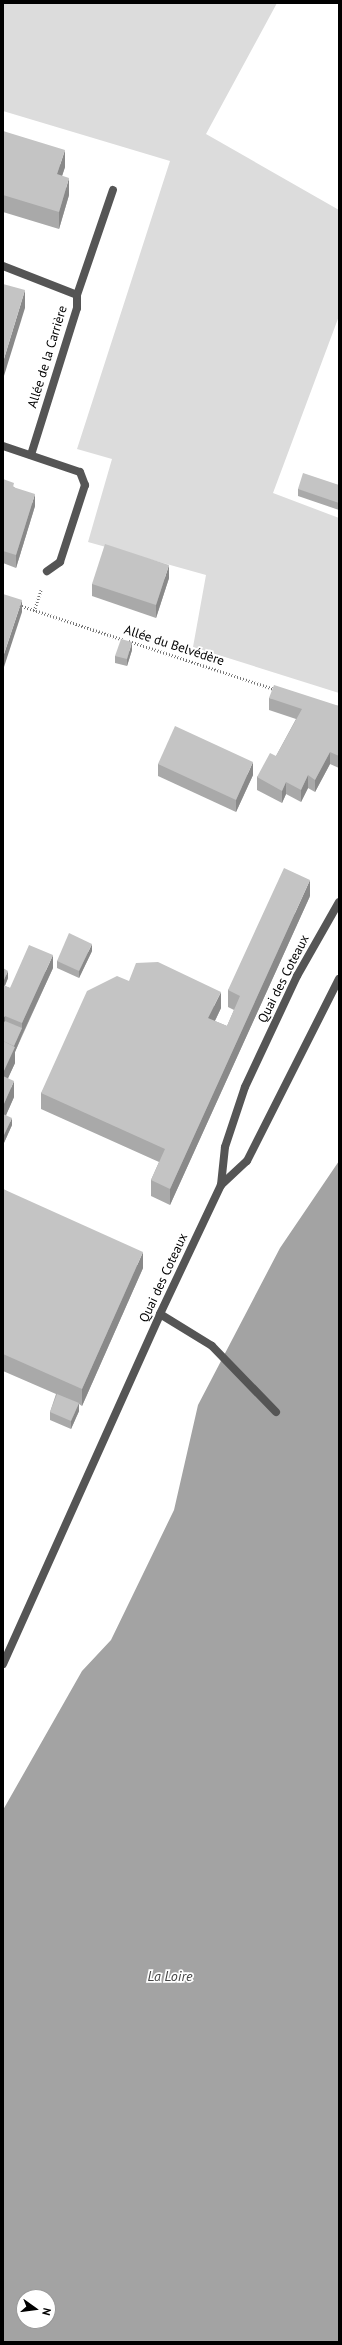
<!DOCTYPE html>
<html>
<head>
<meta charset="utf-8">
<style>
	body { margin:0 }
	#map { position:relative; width:342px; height:2345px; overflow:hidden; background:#fff; font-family:"PT Sans",sans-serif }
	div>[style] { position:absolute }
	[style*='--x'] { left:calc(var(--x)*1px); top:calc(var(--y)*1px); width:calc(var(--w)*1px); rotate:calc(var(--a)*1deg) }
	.green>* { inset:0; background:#dcdcdc }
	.water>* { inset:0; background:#a3a3a3 }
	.path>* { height:2.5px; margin-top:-1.25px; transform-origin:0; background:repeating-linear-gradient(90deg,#777 0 1px,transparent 0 3px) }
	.service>* { height:8px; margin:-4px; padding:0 4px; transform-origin:4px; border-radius:4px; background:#555 }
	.minor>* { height:8px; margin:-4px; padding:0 4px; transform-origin:4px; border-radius:4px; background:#555 }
	.wall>* { inset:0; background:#a9a9a9 }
	.shaded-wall>* { inset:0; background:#898989 }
	.building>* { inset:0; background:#c4c4c4 }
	span { translate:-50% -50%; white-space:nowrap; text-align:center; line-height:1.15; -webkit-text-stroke:3.5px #fff; paint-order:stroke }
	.street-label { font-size:13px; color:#000 }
	.water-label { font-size:14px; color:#444; font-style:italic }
	.frame { position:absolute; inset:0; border:4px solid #000; pointer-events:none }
	.north { position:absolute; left:16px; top:2289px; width:40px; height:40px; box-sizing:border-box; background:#fff; border:1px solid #999; border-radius:50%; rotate:104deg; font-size:11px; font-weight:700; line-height:16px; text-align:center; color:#000 }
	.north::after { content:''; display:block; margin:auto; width:14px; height:18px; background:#000; clip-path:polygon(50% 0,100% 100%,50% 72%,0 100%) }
</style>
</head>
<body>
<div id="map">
	<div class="green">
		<div style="clip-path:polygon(3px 3px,277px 3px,206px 134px,339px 210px,339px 316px,273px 493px,339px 518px,339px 693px,193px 647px,206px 575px,88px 542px,112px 459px,77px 449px,170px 161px,3px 111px)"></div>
	</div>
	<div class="water">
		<div style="clip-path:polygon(evenodd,339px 1161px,339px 2342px,3px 2342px,3px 1810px,82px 1671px,111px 1640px,174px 1510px,198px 1405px,280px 1248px,339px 1161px,24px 2297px,48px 2297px,48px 2321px,24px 2321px,24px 2297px)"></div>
	</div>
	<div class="path">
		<div style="--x:19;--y:605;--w:111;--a:18.4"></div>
		<div style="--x:34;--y:611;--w:22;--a:-72"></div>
		<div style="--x:129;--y:641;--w:153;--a:18.3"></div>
	</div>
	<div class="service">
		<div style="--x:221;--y:1185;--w:35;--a:-43"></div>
		<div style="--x:247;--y:1161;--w:204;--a:-63.2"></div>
		<div style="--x:160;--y:1314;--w:61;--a:31.6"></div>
		<div style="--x:212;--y:1346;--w:92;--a:45.9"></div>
	</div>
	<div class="minor">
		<div style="--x:3;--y:266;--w:79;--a:21.4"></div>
		<div style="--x:77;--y:295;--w:13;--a:90"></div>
		<div style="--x:77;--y:308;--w:154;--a:107.4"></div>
		<div style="--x:77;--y:295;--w:111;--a:-71.1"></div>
		<div style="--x:3;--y:446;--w:81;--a:18.7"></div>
		<div style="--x:80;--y:472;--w:14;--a:69"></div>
		<div style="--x:85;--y:485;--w:81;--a:108"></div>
		<div style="--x:60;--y:562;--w:16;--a:145"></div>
		<div style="--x:3;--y:1664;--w:384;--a:-65.8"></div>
		<div style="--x:160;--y:1314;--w:143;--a:-64.7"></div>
		<div style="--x:221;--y:1185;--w:38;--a:-84"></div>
		<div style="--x:225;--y:1147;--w:63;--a:-71.6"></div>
		<div style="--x:245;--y:1087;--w:123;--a:-64.9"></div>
		<div style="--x:297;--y:976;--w:85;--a:-60.4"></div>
	</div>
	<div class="wall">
		<div style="clip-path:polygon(3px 131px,65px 167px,62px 176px,69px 195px,59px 229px,3px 212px)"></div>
		<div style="clip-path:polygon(3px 479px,14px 487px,35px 506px,16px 568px,3px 563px)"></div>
		<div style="clip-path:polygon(339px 485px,339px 510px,298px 496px,298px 489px)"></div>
		<div style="clip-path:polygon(169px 578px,156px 618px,92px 596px,92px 584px)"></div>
		<div style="clip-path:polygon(132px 650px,127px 666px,115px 663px,115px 656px)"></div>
		<div style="clip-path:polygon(269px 698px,339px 706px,339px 768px,330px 764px,315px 792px,308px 788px,301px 802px,286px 794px,282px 803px,257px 790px,257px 777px,276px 756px,296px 719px,269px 710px)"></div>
		<div style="clip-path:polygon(158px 764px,253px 775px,236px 812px,158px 776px)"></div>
		<div style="clip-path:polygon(310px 896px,170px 1205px,151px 1196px,151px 1180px,159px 1162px,41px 1109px,41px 1093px,129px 981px,221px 1008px,215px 1021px,227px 1026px,234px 1010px,228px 1007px,228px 990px)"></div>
		<div style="clip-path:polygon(92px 951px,79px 978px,57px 968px,57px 961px)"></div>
		<div style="clip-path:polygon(3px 968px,8px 978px,5px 986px,10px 988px,53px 968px,15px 1052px,15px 1063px,8px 1078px,14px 1097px,6px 1115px,12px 1125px,3px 1145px)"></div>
		<div style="clip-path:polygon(3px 1189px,143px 1268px,82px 1406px,79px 1404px,79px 1411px,71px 1429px,50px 1420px,50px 1412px,56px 1394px,3px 1371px)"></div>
	</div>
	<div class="shaded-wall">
		<div style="clip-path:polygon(65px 150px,65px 167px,57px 191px,57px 174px)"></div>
		<div style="clip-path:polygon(69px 178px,69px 195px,59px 229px,59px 212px)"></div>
		<div style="clip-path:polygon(25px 290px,25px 308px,3px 379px,3px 362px)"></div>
		<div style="clip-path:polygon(35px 494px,35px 506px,16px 568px,16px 555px)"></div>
		<div style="clip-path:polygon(169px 565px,169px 578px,156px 618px,156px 605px)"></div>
		<div style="clip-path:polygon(22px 600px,22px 612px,3px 670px,3px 657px)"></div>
		<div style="clip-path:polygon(132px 642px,132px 650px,127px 666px,127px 659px)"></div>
		<div style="clip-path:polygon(330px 752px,330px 764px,315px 792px,315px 780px)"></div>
		<div style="clip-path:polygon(253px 762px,253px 775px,236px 812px,236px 800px)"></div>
		<div style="clip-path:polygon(308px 775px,308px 788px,301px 802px,301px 790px)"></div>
		<div style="clip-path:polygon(286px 782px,286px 794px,282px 803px,282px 791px)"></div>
		<div style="clip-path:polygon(310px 880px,310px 896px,170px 1205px,170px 1189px)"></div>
		<div style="clip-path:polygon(92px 944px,92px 951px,79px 978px,79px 971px)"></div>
		<div style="clip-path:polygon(53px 955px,53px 968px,22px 1035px,22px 1023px)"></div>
		<div style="clip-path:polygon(8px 971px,8px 978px,3px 990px,3px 982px)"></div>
		<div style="clip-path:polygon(221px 992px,221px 1008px,208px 1035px,208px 1018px)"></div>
		<div style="clip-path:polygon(5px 1016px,5px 1028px,3px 1031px,3px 1019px)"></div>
		<div style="clip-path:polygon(22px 1028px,22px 1035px,15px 1052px,15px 1063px,3px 1089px,3px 1073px,10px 1054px)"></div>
		<div style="clip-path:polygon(14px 1081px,14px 1097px,3px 1122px,3px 1106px)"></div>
		<div style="clip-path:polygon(12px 1118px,12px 1125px,3px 1145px,3px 1137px)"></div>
		<div style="clip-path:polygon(143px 1252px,143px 1268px,82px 1406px,82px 1389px)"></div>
		<div style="clip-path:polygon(79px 1403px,79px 1411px,71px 1429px,71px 1421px)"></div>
	</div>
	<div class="building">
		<div style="clip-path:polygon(3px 131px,65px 150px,57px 174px,69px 178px,59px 212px,3px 195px)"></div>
		<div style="clip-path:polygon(3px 284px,25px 290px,3px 362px)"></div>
		<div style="clip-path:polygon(303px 473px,339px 485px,339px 503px,298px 489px)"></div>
		<div style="clip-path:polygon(3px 479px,14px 483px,13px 487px,35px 494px,16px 555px,3px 551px)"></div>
		<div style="clip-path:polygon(105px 544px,169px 565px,156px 605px,92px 584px)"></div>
		<div style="clip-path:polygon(3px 594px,22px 600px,3px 657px)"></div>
		<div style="clip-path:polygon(121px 639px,132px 642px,127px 659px,115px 656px)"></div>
		<div style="clip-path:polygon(274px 685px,339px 706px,339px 756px,330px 752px,315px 780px,308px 775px,301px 790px,286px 782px,282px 791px,257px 777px,270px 753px,276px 756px,302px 709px,269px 698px)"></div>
		<div style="clip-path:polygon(175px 726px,253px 762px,236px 800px,158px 764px)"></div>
		<div style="clip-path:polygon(284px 868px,310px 880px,170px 1189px,151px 1180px,165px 1149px,41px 1093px,87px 991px,117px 976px,129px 981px,136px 963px,158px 962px,221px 992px,208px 1018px,227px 1026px,240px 996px,228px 990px)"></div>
		<div style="clip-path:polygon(69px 933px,92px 944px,79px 971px,57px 961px)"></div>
		<div style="clip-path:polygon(29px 945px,53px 955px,22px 1023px,5px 1016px,3px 1019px,3px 985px,10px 988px)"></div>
		<div style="clip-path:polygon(3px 968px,8px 971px,3px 982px)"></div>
		<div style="clip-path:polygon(5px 1021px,22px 1028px,14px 1046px,3px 1041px,3px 1024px)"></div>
		<div style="clip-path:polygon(3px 1041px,15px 1047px,3px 1073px)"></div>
		<div style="clip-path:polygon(3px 1076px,14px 1081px,3px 1106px)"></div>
		<div style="clip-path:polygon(3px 1114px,12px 1118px,3px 1137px)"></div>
		<div style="clip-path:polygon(3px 1189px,143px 1252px,82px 1389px,3px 1354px)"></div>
		<div style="clip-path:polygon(57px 1394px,79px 1403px,71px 1421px,50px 1412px)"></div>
	</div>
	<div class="street-label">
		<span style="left:48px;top:357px;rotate:-73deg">Allée de la Carrière</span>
		<span style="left:174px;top:646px;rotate:18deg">Allée du Belvédère</span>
		<span style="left:284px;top:979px;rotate:-63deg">Quai des Coteaux</span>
		<span style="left:164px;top:1278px;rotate:-65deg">Quai des Coteaux</span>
	</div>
	<div class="water-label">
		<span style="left:170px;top:1976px">La Loire</span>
	</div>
	<div class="frame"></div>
	<div class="north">N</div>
</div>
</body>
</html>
